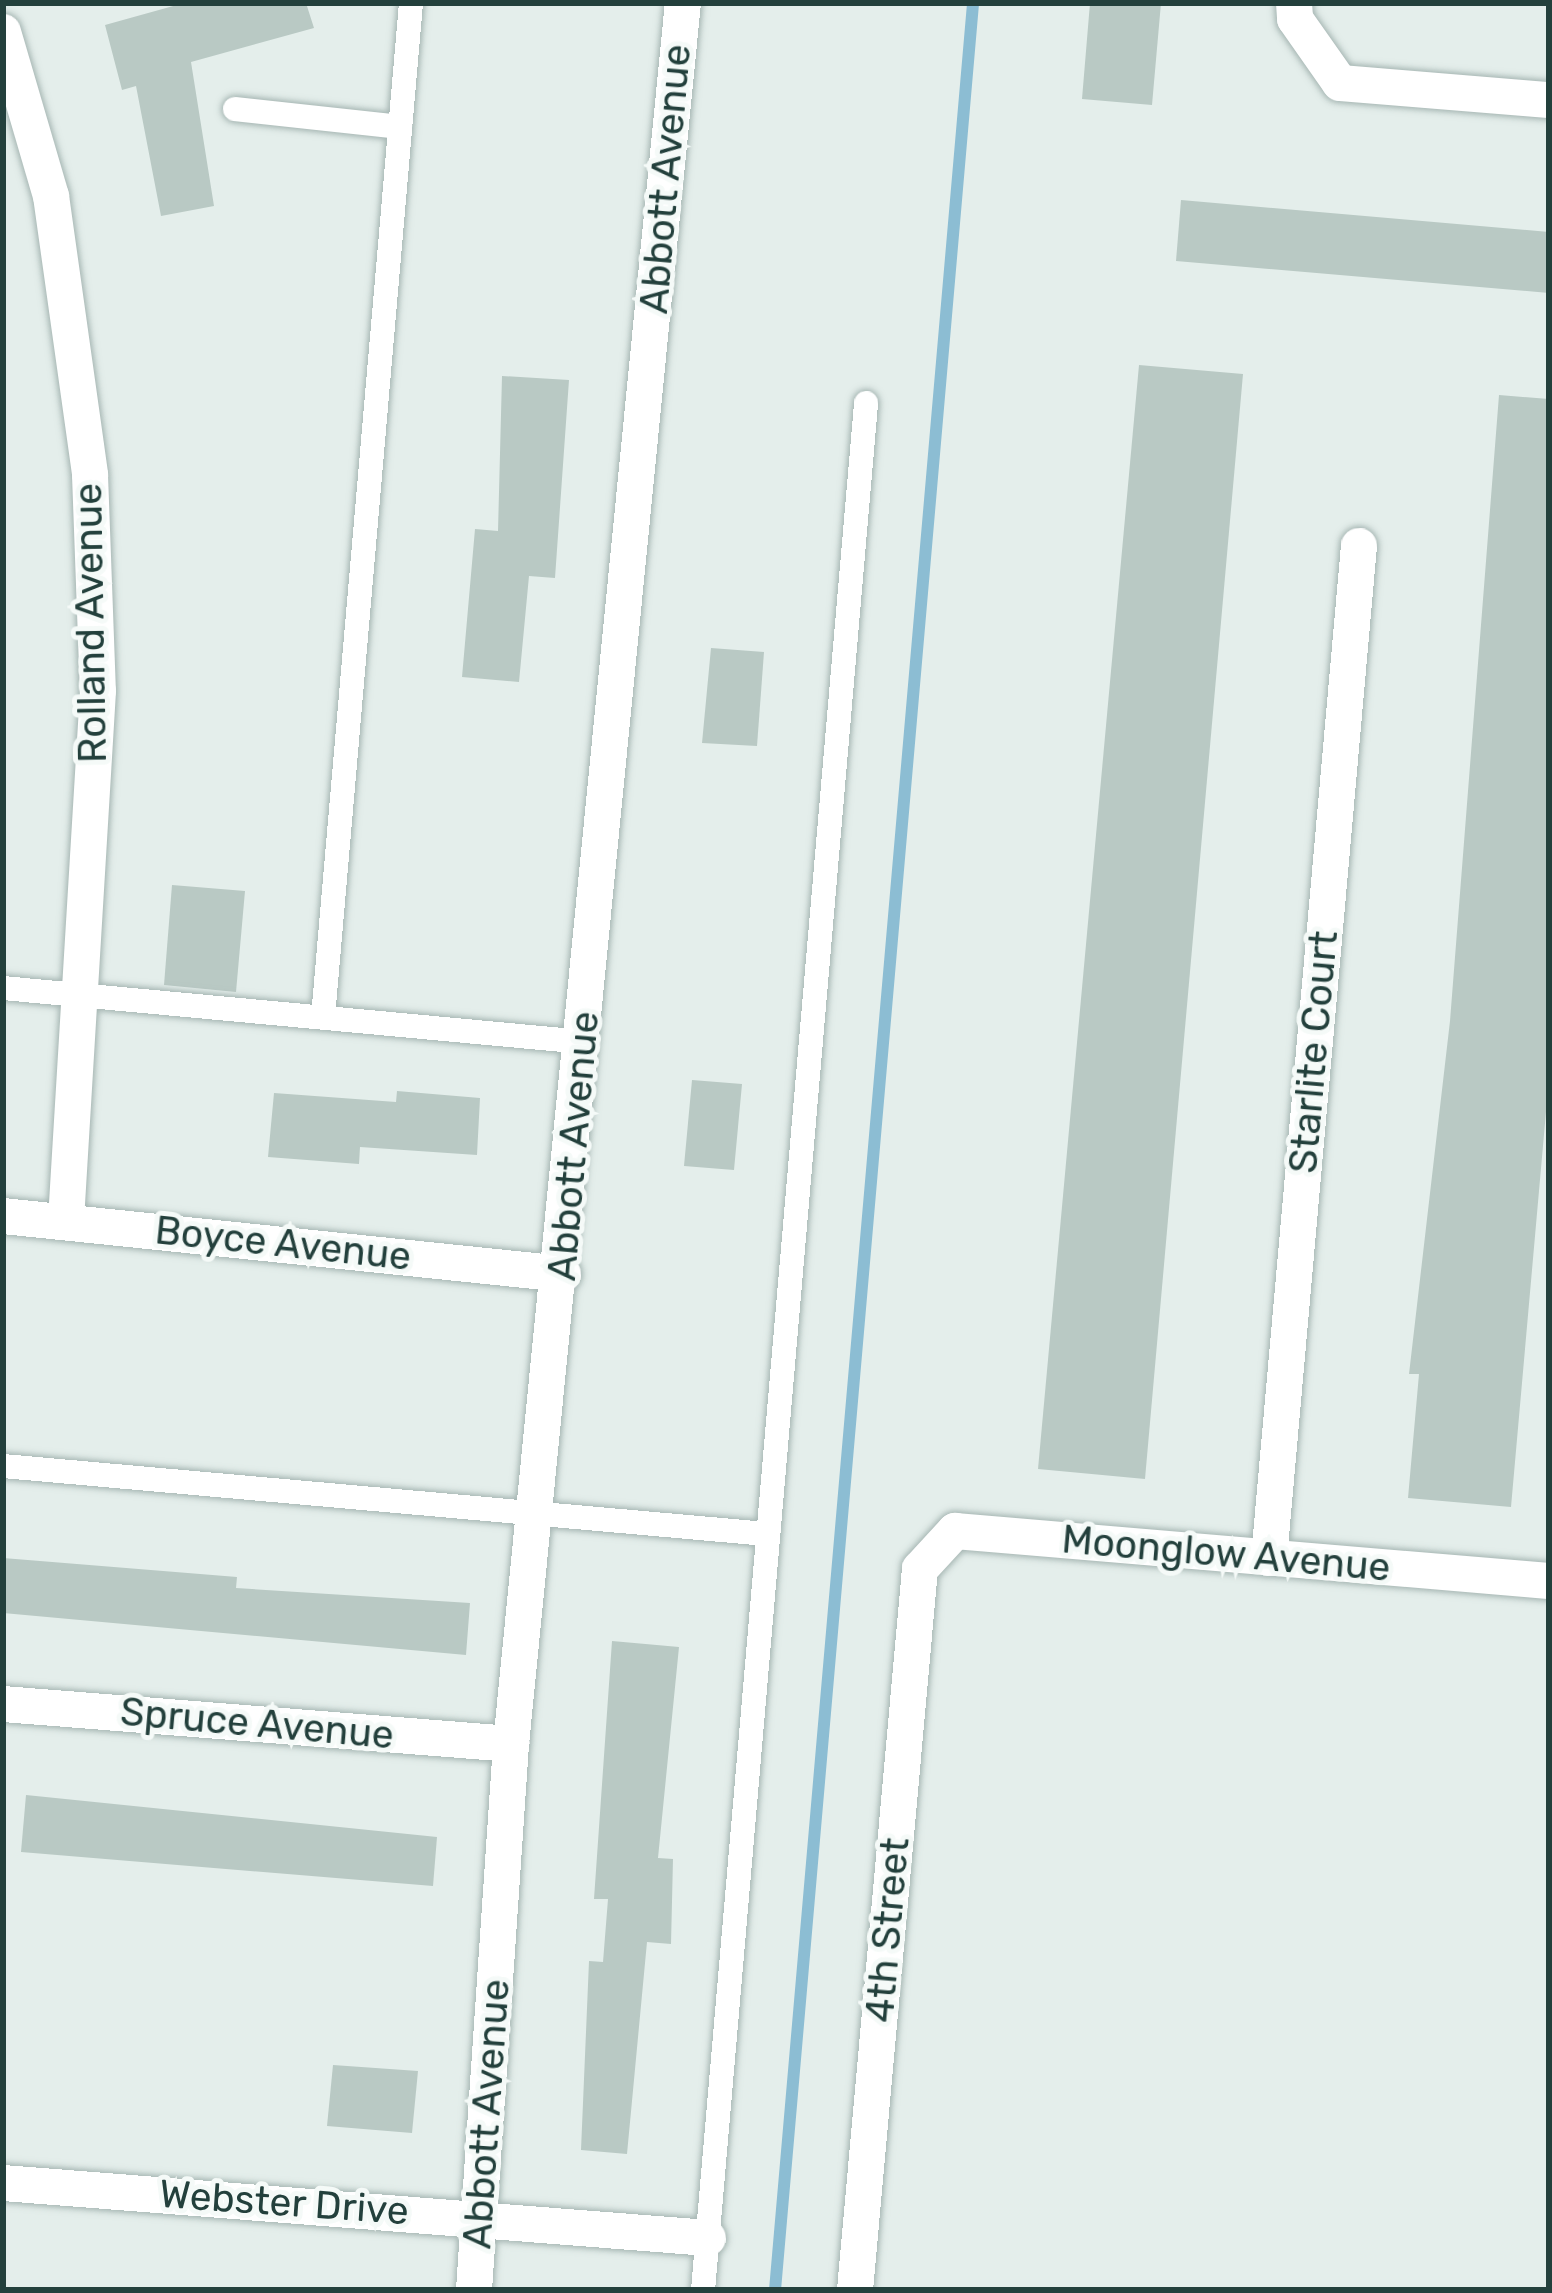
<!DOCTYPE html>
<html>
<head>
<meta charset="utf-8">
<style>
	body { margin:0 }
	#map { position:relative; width:1552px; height:2293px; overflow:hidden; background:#e4eeeb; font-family:Rubik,sans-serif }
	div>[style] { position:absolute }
	.stream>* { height:12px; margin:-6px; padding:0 6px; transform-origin:6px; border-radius:6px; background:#8cbdd3 }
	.building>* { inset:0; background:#b9c9c4 }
	.roads { filter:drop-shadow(0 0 3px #a6b6b3) drop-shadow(0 0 3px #a6b6b3) }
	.service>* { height:24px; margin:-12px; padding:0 12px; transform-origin:12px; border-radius:12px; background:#fff }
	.minor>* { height:36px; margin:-18px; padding:0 18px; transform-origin:18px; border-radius:18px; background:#fff }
	.tertiary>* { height:36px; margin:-18px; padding:0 18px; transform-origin:18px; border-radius:18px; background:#fff }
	span { translate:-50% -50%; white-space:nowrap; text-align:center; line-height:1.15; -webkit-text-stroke:10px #f5faf8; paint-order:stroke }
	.street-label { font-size:39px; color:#23403c }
	.frame { position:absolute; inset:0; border:6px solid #23403c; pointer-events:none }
</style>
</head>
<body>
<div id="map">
	<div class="stream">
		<div style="left:775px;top:2290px;width:2296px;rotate:-85.05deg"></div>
	</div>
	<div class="building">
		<div style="clip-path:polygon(184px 3px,306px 3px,314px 28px,191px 62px,214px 206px,161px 216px,136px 86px,122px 90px,105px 25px)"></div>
		<div style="clip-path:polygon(1090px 3px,1161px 3px,1152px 105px,1082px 99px)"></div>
		<div style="clip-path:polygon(1181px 200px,1549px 232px,1549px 293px,1176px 261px)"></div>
		<div style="clip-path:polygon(1139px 365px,1243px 374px,1145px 1479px,1038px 1469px)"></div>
		<div style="clip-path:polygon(502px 376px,569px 380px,555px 578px,529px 576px,519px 682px,462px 677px,475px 529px,498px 531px)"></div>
		<div style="clip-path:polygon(1499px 395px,1549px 399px,1549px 1078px,1511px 1507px,1408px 1498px,1419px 1374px,1409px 1374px,1450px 1021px)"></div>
		<div style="clip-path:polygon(711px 648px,764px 652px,757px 746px,702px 743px)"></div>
		<div style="clip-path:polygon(172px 885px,245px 891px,236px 992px,164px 985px)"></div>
		<div style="clip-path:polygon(692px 1080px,742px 1084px,734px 1170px,684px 1166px)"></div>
		<div style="clip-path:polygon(397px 1091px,480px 1098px,477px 1155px,360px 1147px,359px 1164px,268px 1157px,274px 1093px,396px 1102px)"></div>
		<div style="clip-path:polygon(3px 1558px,237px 1577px,236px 1588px,470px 1603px,466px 1655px,3px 1613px)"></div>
		<div style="clip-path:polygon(612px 1641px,679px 1647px,658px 1858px,673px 1859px,671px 1944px,647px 1942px,627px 2154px,581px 2150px,589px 1961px,603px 1962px,608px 1899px,594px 1899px)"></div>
		<div style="clip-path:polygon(26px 1795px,437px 1837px,433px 1886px,21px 1852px)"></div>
		<div style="clip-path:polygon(333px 2065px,418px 2071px,412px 2133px,327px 2126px)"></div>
	</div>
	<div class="roads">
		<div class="service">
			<div style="left:235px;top:109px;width:166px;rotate:6.2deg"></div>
			<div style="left:3px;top:988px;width:584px;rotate:5.31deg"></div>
			<div style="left:323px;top:1017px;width:1018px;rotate:-85.04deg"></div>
			<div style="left:3px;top:1466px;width:766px;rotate:5.09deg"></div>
			<div style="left:703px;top:2290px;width:1894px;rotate:-85.06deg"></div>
		</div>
		<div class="minor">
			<div style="left:1294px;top:3px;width:16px;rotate:86deg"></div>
			<div style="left:1295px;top:19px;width:78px;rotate:54.9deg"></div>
			<div style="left:1340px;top:83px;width:210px;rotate:4.7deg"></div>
			<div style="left:3px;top:32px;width:171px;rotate:73.7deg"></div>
			<div style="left:51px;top:196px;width:282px;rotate:82deg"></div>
			<div style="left:90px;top:475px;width:216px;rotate:87.9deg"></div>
			<div style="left:98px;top:691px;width:531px;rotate:93.46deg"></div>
			<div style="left:3px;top:1216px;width:563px;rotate:5.91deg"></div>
			<div style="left:1269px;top:1558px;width:1016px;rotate:-84.92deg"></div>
			<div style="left:3px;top:1704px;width:510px;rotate:4.5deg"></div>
			<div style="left:3px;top:2183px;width:707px;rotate:4.46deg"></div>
			<div style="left:855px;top:2290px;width:724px;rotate:-84.85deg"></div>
			<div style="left:920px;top:1569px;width:52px;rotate:-47.4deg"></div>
			<div style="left:955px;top:1531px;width:596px;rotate:4.81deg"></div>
		</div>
		<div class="tertiary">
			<div style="left:474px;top:2290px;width:547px;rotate:-86.12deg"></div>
			<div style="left:511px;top:1744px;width:1749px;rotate:-84.36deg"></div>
		</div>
	</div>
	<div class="street-label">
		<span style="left:666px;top:179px;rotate:-85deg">Abbott Avenue</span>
		<span style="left:91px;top:623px;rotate:-91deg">Rolland Avenue</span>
		<span style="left:1314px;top:1052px;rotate:-85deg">Starlite Court</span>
		<span style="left:574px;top:1146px;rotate:-85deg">Abbott Avenue</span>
		<span style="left:283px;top:1244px;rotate:6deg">Boyce Avenue</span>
		<span style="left:1226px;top:1554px;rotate:5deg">Moonglow Avenue</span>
		<span style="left:257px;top:1724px;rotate:5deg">Spruce Avenue</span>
		<span style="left:888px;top:1930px;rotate:-85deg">4th Street</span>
		<span style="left:487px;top:2114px;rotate:-86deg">Abbott Avenue</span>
		<span style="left:284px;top:2203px;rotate:4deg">Webster Drive</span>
	</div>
	<div class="frame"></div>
</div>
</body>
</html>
